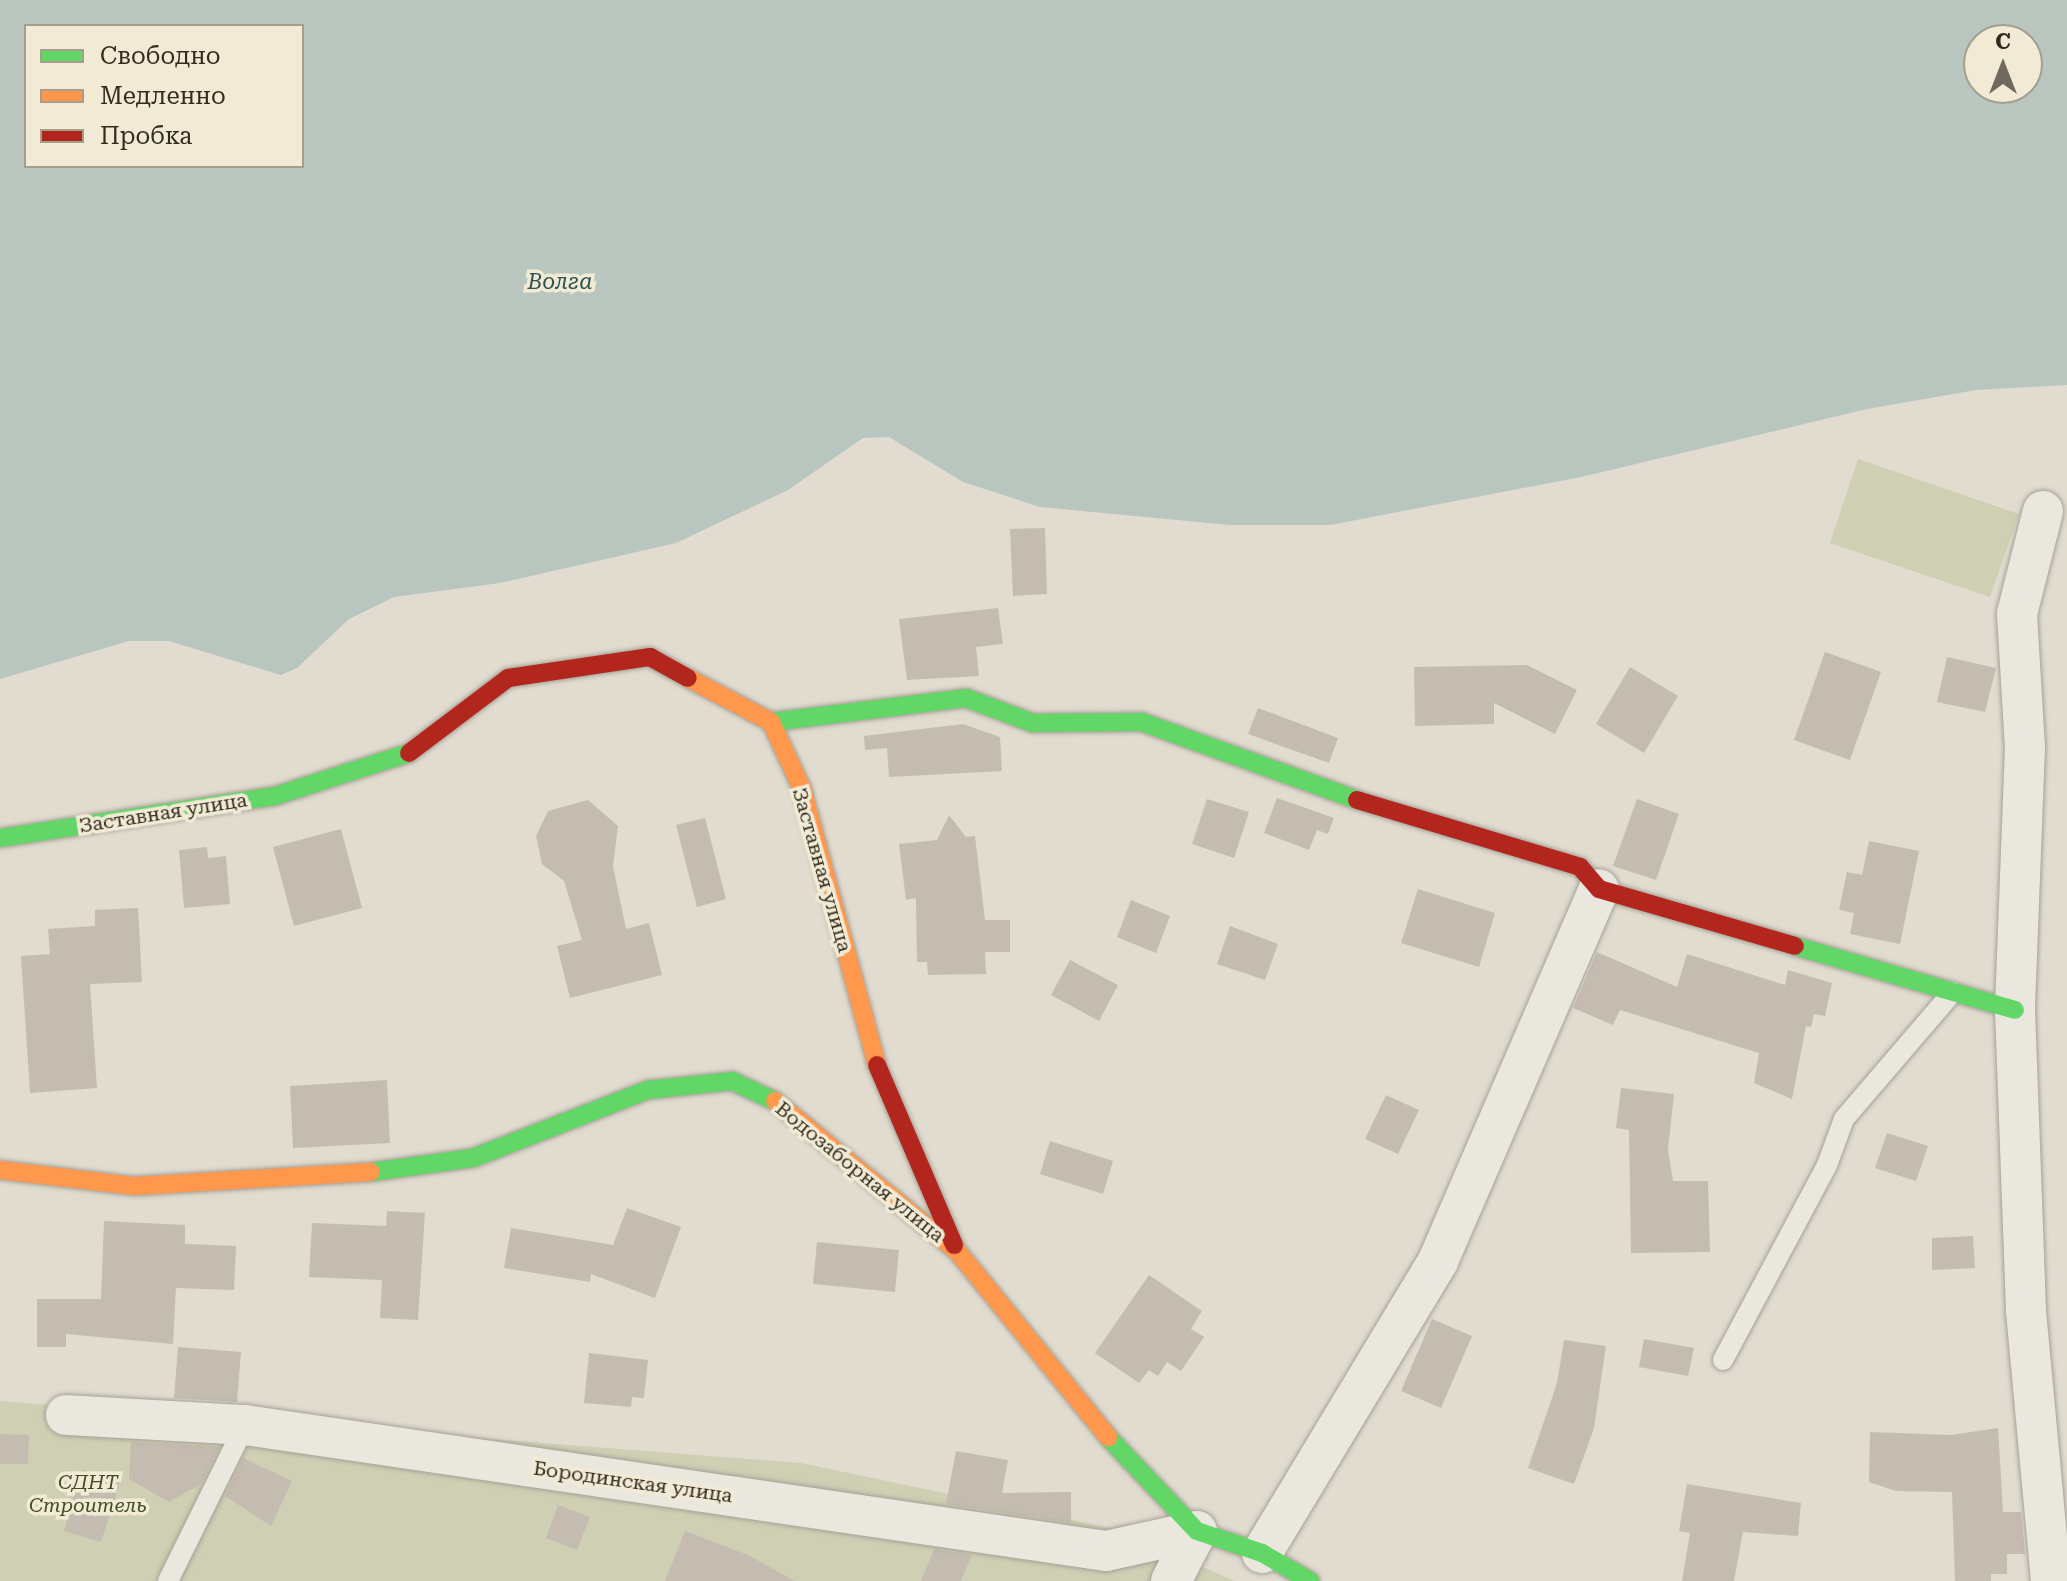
<!DOCTYPE html>
<html>
<head>
<meta charset="utf-8">
<style>
	body { margin:0 }
	#map { position:relative; width:2067px; height:1581px; overflow:hidden; background:#e1dccf; font-family:"Roboto Serif",serif }
	div>[style] { position:absolute }
	.green>* { inset:0; background:#cecfb3 }
	.water>* { inset:0; background:#b8c6bf }
	.building>* { inset:0; background:#c4bcb0 }
	.roads { filter:drop-shadow(0 0 2px #a6a197) drop-shadow(0 0 2px #a6a197) }
	.lane>* { height:20px; margin:-10px; padding:0 10px; transform-origin:10px; border-radius:10px; background:#eae7df }
	.street>* { height:40px; margin:-20px; padding:0 20px; transform-origin:20px; border-radius:20px; background:#eae7df }
	.fast>* { height:18px; margin:-9px; padding:0 9px; transform-origin:9px; border-radius:9px; background:#63d668 }
	.slow>* { height:18px; margin:-9px; padding:0 9px; transform-origin:9px; border-radius:9px; background:#ff974d }
	.jam>* { height:18px; margin:-9px; padding:0 9px; transform-origin:9px; border-radius:9px; background:#b3261e }
	span { translate:-50% -50%; white-space:nowrap; text-align:center; line-height:1.15; -webkit-text-stroke:7px #f1ebd5; paint-order:stroke }
	.street-label { font-size:20px; color:#342b20 }
	.park-label { font-size:20px; color:#434e29; font-style:italic }
	.water-label { font-size:22px; color:#315252; font-style:italic }
	.legend { position:absolute; left:24px; top:24px; width:280px; height:144px; box-sizing:border-box; background:#f1ebd5; border:2px solid #a59e8d; margin:0; padding:10px 14px; list-style:none; font-size:24px; color:#342b20 }
	.legend li { display:flex; align-items:center; gap:16px; height:40px }
	.legend b { width:40px; border:2px solid #a59e8d }
	.north { position:absolute; left:1963px; top:24px; width:80px; height:80px; box-sizing:border-box; background:#f1ebd5; border:2px solid #a59e8d; border-radius:50%; rotate:0deg; font-size:22px; font-weight:700; line-height:32px; text-align:center; color:#342b20 }
	.north::after { content:''; display:block; margin:auto; width:28px; height:36px; background:#71695d; clip-path:polygon(50% 0,100% 100%,50% 72%,0 100%) }
</style>
</head>
<body>
<div id="map">
	<div class="green">
		<div style="clip-path:polygon(1858px 459px,2019px 514px,1990px 597px,1830px 543px)"></div>
		<div style="clip-path:polygon(0 1401px,801px 1463px,1115px 1529px,1235px 1581px,0 1581px)"></div>
	</div>
	<div class="water">
		<div style="clip-path:polygon(evenodd,0 0,2067px 0,2067px 385px,1976px 390px,1867px 409px,1581px 477px,1330px 525px,1230px 525px,1040px 507px,963px 482px,889px 437px,863px 438px,788px 490px,676px 543px,500px 583px,394px 597px,349px 619px,297px 668px,281px 675px,169px 641px,129px 641px,0 679px,0 0,26px 26px,302px 26px,302px 166px,26px 166px,26px 26px,0 0,1979px 40px,2027px 40px,2027px 88px,1979px 88px,1979px 40px)"></div>
	</div>
	<div class="building">
		<div style="clip-path:polygon(1045px 528px,1047px 594px,1013px 596px,1010px 529px)"></div>
		<div style="clip-path:polygon(998px 608px,1003px 644px,976px 647px,979px 676px,907px 680px,899px 619px)"></div>
		<div style="clip-path:polygon(1825px 652px,1881px 672px,1850px 760px,1794px 740px)"></div>
		<div style="clip-path:polygon(1947px 657px,1996px 668px,1985px 712px,1937px 702px)"></div>
		<div style="clip-path:polygon(1527px 665px,1577px 690px,1555px 734px,1494px 703px,1494px 724px,1415px 726px,1414px 667px)"></div>
		<div style="clip-path:polygon(1630px 667px,1678px 696px,1644px 753px,1596px 724px)"></div>
		<div style="clip-path:polygon(1258px 708px,1338px 738px,1329px 763px,1248px 734px)"></div>
		<div style="clip-path:polygon(963px 724px,1000px 737px,1002px 771px,889px 777px,887px 748px,865px 750px,864px 736px)"></div>
		<div style="clip-path:polygon(1277px 798px,1334px 818px,1328px 834px,1317px 830px,1309px 850px,1264px 833px)"></div>
		<div style="clip-path:polygon(1207px 799px,1249px 812px,1234px 858px,1192px 844px)"></div>
		<div style="clip-path:polygon(1637px 799px,1679px 814px,1656px 880px,1613px 866px)"></div>
		<div style="clip-path:polygon(588px 800px,618px 826px,613px 866px,626px 929px,649px 923px,662px 975px,570px 998px,557px 946px,582px 940px,564px 881px,542px 864px,536px 836px,548px 811px)"></div>
		<div style="clip-path:polygon(949px 815px,966px 837px,975px 836px,985px 920px,1010px 920px,1010px 952px,985px 952px,986px 974px,928px 975px,927px 962px,917px 962px,916px 898px,906px 900px,899px 844px,937px 840px)"></div>
		<div style="clip-path:polygon(705px 818px,726px 899px,697px 907px,676px 825px)"></div>
		<div style="clip-path:polygon(341px 829px,362px 908px,294px 926px,273px 847px)"></div>
		<div style="clip-path:polygon(1869px 841px,1919px 851px,1900px 944px,1850px 934px,1854px 913px,1839px 910px,1847px 872px,1862px 875px)"></div>
		<div style="clip-path:polygon(207px 847px,208px 858px,226px 856px,230px 904px,184px 908px,179px 850px)"></div>
		<div style="clip-path:polygon(1418px 889px,1495px 913px,1479px 967px,1401px 943px)"></div>
		<div style="clip-path:polygon(1131px 900px,1170px 916px,1156px 953px,1117px 937px)"></div>
		<div style="clip-path:polygon(138px 908px,142px 982px,90px 984px,97px 1088px,30px 1093px,21px 956px,50px 954px,48px 929px,95px 926px,95px 910px)"></div>
		<div style="clip-path:polygon(1230px 926px,1278px 944px,1265px 980px,1217px 964px)"></div>
		<div style="clip-path:polygon(1597px 952px,1677px 987px,1687px 954px,1785px 985px,1788px 970px,1832px 983px,1825px 1016px,1814px 1014px,1811px 1027px,1806px 1026px,1792px 1099px,1754px 1083px,1759px 1053px,1620px 1010px,1613px 1025px,1573px 1008px)"></div>
		<div style="clip-path:polygon(1070px 960px,1118px 985px,1099px 1021px,1051px 995px)"></div>
		<div style="clip-path:polygon(387px 1080px,390px 1143px,293px 1148px,290px 1086px)"></div>
		<div style="clip-path:polygon(1621px 1088px,1674px 1094px,1668px 1150px,1673px 1181px,1708px 1181px,1710px 1252px,1631px 1253px,1629px 1130px,1616px 1128px)"></div>
		<div style="clip-path:polygon(1386px 1095px,1419px 1110px,1398px 1154px,1365px 1139px)"></div>
		<div style="clip-path:polygon(1887px 1133px,1928px 1146px,1916px 1181px,1875px 1168px)"></div>
		<div style="clip-path:polygon(1050px 1141px,1113px 1161px,1103px 1194px,1040px 1174px)"></div>
		<div style="clip-path:polygon(627px 1208px,681px 1227px,655px 1298px,591px 1274px,590px 1282px,504px 1268px,511px 1228px,613px 1245px)"></div>
		<div style="clip-path:polygon(387px 1211px,425px 1213px,418px 1320px,380px 1318px,382px 1280px,309px 1277px,312px 1223px,386px 1226px)"></div>
		<div style="clip-path:polygon(104px 1221px,185px 1225px,185px 1244px,236px 1246px,234px 1290px,176px 1288px,173px 1344px,66px 1334px,66px 1347px,37px 1347px,37px 1299px,101px 1299px)"></div>
		<div style="clip-path:polygon(1973px 1236px,1975px 1268px,1932px 1270px,1932px 1238px)"></div>
		<div style="clip-path:polygon(817px 1242px,899px 1250px,895px 1292px,813px 1284px)"></div>
		<div style="clip-path:polygon(1149px 1275px,1202px 1311px,1191px 1329px,1204px 1337px,1181px 1371px,1167px 1362px,1158px 1376px,1149px 1370px,1139px 1383px,1095px 1353px)"></div>
		<div style="clip-path:polygon(1432px 1319px,1472px 1336px,1441px 1408px,1401px 1391px)"></div>
		<div style="clip-path:polygon(1644px 1339px,1694px 1348px,1688px 1376px,1639px 1367px)"></div>
		<div style="clip-path:polygon(1564px 1340px,1606px 1346px,1594px 1428px,1574px 1484px,1528px 1468px,1557px 1383px)"></div>
		<div style="clip-path:polygon(178px 1347px,241px 1352px,237px 1402px,174px 1398px)"></div>
		<div style="clip-path:polygon(589px 1353px,648px 1360px,644px 1398px,632px 1397px,631px 1407px,584px 1403px)"></div>
		<div style="clip-path:polygon(1998px 1428px,2003px 1512px,2021px 1512px,2025px 1554px,2007px 1554px,2007px 1574px,1991px 1574px,1991px 1581px,1955px 1581px,1952px 1492px,1896px 1491px,1869px 1482px,1870px 1432px,1951px 1435px)"></div>
		<div style="clip-path:polygon(0 1434px,29px 1435px,28px 1464px,0 1464px)"></div>
		<div style="clip-path:polygon(131px 1442px,220px 1447px,201px 1484px,169px 1502px,129px 1479px)"></div>
		<div style="clip-path:polygon(956px 1451px,1008px 1460px,1002px 1493px,1071px 1492px,1071px 1523px,946px 1504px)"></div>
		<div style="clip-path:polygon(243px 1458px,292px 1481px,271px 1526px,225px 1496px)"></div>
		<div style="clip-path:polygon(82px 1470px,120px 1482px,101px 1542px,64px 1531px)"></div>
		<div style="clip-path:polygon(1687px 1484px,1801px 1503px,1798px 1536px,1743px 1532px,1734px 1581px,1682px 1581px,1690px 1533px,1679px 1531px)"></div>
		<div style="clip-path:polygon(558px 1505px,590px 1517px,577px 1550px,546px 1538px)"></div>
		<div style="clip-path:polygon(685px 1531px,748px 1555px,795px 1581px,665px 1581px)"></div>
		<div style="clip-path:polygon(934px 1549px,972px 1555px,961px 1581px,921px 1581px)"></div>
	</div>
	<div class="roads">
		<div class="lane">
			<div style="left:1723px;top:1360px;width:221px;rotate:-61.9deg"></div>
			<div style="left:1827px;top:1165px;width:49px;rotate:-69.7deg"></div>
			<div style="left:1844px;top:1119px;width:167px;rotate:-49.4deg"></div>
			<div style="left:168px;top:1581px;width:174px;rotate:-63.7deg"></div>
		</div>
		<div class="street">
			<div style="left:2043px;top:511px;width:106px;rotate:104.2deg"></div>
			<div style="left:2017px;top:614px;width:133px;rotate:86.6deg"></div>
			<div style="left:2025px;top:747px;width:263px;rotate:92.2deg"></div>
			<div style="left:2015px;top:1010px;width:301px;rotate:87.9deg"></div>
			<div style="left:2026px;top:1311px;width:271px;rotate:84.7deg"></div>
			<div style="left:66px;top:1415px;width:179px;rotate:3.2deg"></div>
			<div style="left:245px;top:1425px;width:870px;rotate:8.33deg"></div>
			<div style="left:1106px;top:1551px;width:93px;rotate:-12.4deg"></div>
			<div style="left:1262px;top:1553px;width:341px;rotate:-58.9deg"></div>
			<div style="left:1438px;top:1261px;width:405px;rotate:-66.6deg"></div>
			<div style="left:1171px;top:1581px;width:56px;rotate:-62.5deg"></div>
		</div>
		<div class="fast">
			<div style="left:771px;top:722px;width:196px;rotate:-7deg"></div>
			<div style="left:966px;top:698px;width:72px;rotate:20.5deg"></div>
			<div style="left:1033px;top:723px;width:109px;rotate:-0.5deg"></div>
			<div style="left:1142px;top:722px;width:229px;rotate:19.9deg"></div>
			<div style="left:0;top:838px;width:278px;rotate:-8.7deg"></div>
			<div style="left:275px;top:796px;width:141px;rotate:-17.8deg"></div>
			<div style="left:1795px;top:946px;width:229px;rotate:16.2deg"></div>
			<div style="left:371px;top:1172px;width:103px;rotate:-7.8deg"></div>
			<div style="left:473px;top:1158px;width:187px;rotate:-21.3deg"></div>
			<div style="left:647px;top:1090px;width:85px;rotate:-6deg"></div>
			<div style="left:732px;top:1081px;width:47px;rotate:24.9deg"></div>
			<div style="left:1108px;top:1437px;width:129px;rotate:46.6deg"></div>
			<div style="left:1197px;top:1531px;width:69px;rotate:18.7deg"></div>
			<div style="left:1262px;top:1553px;width:56px;rotate:30.3deg"></div>
		</div>
		<div class="slow">
			<div style="left:688px;top:678px;width:94px;rotate:27.9deg"></div>
			<div style="left:771px;top:722px;width:74px;rotate:65.2deg"></div>
			<div style="left:802px;top:789px;width:286px;rotate:74.8deg"></div>
			<div style="left:775px;top:1101px;width:236px;rotate:39.5deg"></div>
			<div style="left:957px;top:1251px;width:240px;rotate:50.9deg"></div>
			<div style="left:0;top:1170px;width:136px;rotate:6.8deg"></div>
			<div style="left:135px;top:1186px;width:236px;rotate:-3.4deg"></div>
		</div>
		<div class="jam">
			<div style="left:409px;top:753px;width:124px;rotate:-37.1deg"></div>
			<div style="left:508px;top:678px;width:144px;rotate:-8.4deg"></div>
			<div style="left:650px;top:657px;width:43px;rotate:28.9deg"></div>
			<div style="left:1357px;top:800px;width:233px;rotate:16.7deg"></div>
			<div style="left:1580px;top:867px;width:29px;rotate:49deg"></div>
			<div style="left:1599px;top:889px;width:204px;rotate:16.2deg"></div>
			<div style="left:877px;top:1065px;width:196px;rotate:66.8deg"></div>
		</div>
	</div>
	<div class="street-label">
		<span style="left:163px;top:813px;rotate:-9deg">Заставная улица</span>
		<span style="left:822px;top:870px;rotate:74deg">Заставная улица</span>
		<span style="left:860px;top:1172px;rotate:39deg">Водозаборная улица</span>
		<span style="left:633px;top:1482px;rotate:8deg">Бородинская улица</span>
	</div>
	<div class="park-label">
		<span style="left:88px;top:1494px">СДНТ<br>Строитель</span>
	</div>
	<div class="water-label">
		<span style="left:560px;top:282px">Волга</span>
	</div>
	<ul class="legend">
	<li><b style="height:10px;background:#63d668"></b>Свободно</li>
	<li><b style="height:10px;background:#ff974d"></b>Медленно</li>
	<li><b style="height:10px;background:#b3261e"></b>Пробка</li>
	</ul>
	<div class="north">С</div>
</div>
</body>
</html>
